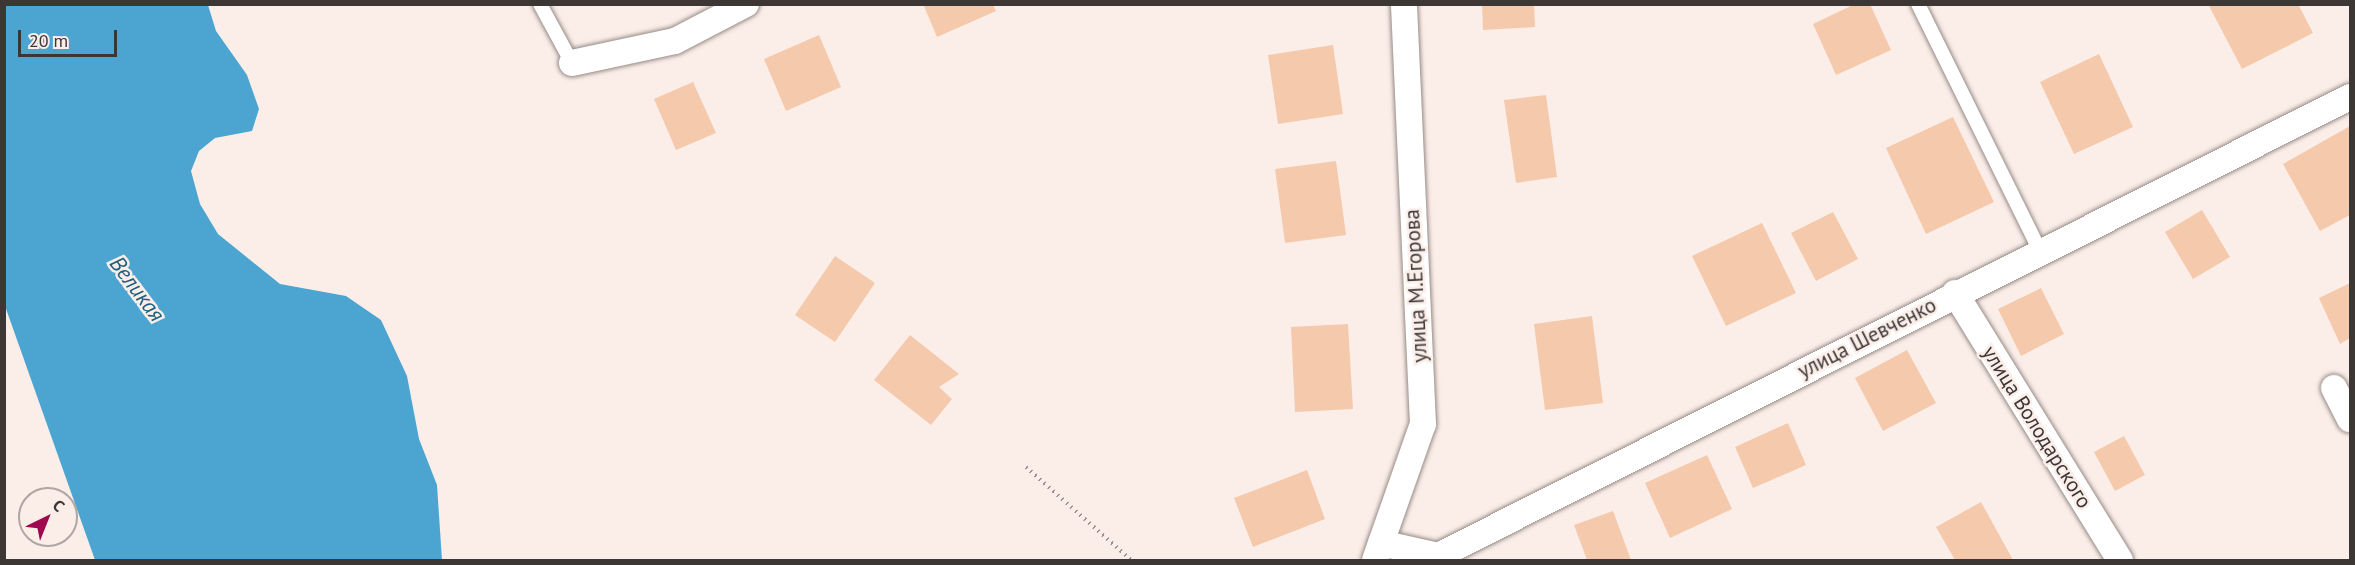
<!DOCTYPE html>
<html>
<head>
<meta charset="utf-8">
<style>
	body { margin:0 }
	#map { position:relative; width:2355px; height:565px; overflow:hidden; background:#fbeee9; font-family:"PT Sans",sans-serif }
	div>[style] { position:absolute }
	.water>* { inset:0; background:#4ca5d1 }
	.building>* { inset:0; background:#f5c9ab }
	.path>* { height:4px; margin-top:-2px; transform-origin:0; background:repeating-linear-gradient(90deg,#9b928f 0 1.5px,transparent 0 6px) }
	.roads { filter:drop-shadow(0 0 2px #978b87) drop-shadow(0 0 2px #978b87) }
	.lane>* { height:14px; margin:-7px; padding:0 7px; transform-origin:7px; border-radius:7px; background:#fff }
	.street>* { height:26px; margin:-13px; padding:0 13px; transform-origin:13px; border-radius:13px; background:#fff }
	span { translate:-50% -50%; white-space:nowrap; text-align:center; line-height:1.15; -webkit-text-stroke:5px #fbeee9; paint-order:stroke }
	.street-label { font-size:21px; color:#3c3735 }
	.water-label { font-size:22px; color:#1b5e7d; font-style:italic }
	.frame { position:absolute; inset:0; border:6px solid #3c3735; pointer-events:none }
	.north { position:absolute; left:18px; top:487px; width:60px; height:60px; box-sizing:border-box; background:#fbeee9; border:2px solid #afa5a1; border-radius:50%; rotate:43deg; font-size:16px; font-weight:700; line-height:24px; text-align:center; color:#3c3735 }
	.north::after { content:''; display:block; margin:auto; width:21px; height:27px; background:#a0084d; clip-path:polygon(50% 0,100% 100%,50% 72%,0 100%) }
	.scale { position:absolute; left:18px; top:30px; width:99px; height:27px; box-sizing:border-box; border:3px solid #3c3735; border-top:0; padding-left:8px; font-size:18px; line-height:21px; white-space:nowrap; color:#3c3735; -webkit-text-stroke:4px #fbeee9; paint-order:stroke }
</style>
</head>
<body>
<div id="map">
	<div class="water">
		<div style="clip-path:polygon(5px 4px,208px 5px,216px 31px,247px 75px,259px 109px,252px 131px,215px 138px,199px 151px,191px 171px,200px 204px,218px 234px,280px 284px,346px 296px,381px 320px,407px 376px,419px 439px,437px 485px,442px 560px,95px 560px,5px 306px)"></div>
	</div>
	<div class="building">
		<div style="clip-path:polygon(923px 4px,993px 4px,996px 11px,937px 37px)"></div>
		<div style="clip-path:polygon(1482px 4px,1534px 4px,1535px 27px,1483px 30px)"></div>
		<div style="clip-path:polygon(1855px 4px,1870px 4px,1891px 50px,1836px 75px,1813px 24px)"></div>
		<div style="clip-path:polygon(2208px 4px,2298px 4px,2313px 33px,2242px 69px)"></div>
		<div style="clip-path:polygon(819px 35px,841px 87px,786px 111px,764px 59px)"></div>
		<div style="clip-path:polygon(1333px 45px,1343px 114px,1278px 124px,1268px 55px)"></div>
		<div style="clip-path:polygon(2099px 54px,2133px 127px,2074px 154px,2040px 82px)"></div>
		<div style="clip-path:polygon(693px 82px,716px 133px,676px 150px,654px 99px)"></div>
		<div style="clip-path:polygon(1546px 95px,1557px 177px,1516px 183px,1504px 100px)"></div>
		<div style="clip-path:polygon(1953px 117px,1994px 202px,1926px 234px,1886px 148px)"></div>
		<div style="clip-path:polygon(2350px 126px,2350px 215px,2320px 231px,2283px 164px)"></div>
		<div style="clip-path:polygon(1336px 161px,1346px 235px,1285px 243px,1275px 169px)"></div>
		<div style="clip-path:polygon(2202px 210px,2230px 257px,2193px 279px,2165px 232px)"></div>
		<div style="clip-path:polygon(1833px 212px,1858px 259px,1816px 281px,1791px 233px)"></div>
		<div style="clip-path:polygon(1762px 223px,1796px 293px,1726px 326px,1692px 256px)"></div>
		<div style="clip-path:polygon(835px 256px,875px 283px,835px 342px,795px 315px)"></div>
		<div style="clip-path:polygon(2350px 283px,2350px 338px,2340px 344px,2319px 298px)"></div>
		<div style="clip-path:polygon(2041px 288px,2064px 334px,2021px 356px,1998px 309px)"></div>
		<div style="clip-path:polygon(1592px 316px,1603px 403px,1545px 410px,1534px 324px)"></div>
		<div style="clip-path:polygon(1348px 324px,1353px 409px,1295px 412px,1291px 327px)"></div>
		<div style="clip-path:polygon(910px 335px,959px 374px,939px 387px,952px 399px,931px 425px,874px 380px)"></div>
		<div style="clip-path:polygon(1907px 350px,1936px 403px,1883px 431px,1855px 378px)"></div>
		<div style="clip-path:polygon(1788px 423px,1806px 465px,1753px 488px,1735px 447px)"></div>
		<div style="clip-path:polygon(2124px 436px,2145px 475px,2115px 491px,2094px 452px)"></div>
		<div style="clip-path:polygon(1707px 455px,1732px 509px,1670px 538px,1645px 483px)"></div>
		<div style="clip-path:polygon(1307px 470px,1325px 519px,1253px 547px,1234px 498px)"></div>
		<div style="clip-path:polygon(1981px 502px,2013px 560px,1955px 560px,1936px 527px)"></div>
		<div style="clip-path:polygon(1613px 511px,1631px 560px,1587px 560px,1574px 525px)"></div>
	</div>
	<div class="path">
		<div style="left:1026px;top:467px;width:140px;rotate:41.5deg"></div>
	</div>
	<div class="roads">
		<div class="lane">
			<div style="left:540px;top:4px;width:67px;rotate:61.5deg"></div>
			<div style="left:1918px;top:4px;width:275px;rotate:63.7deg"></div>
		</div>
		<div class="street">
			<div style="left:572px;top:63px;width:105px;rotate:-12.1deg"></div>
			<div style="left:675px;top:41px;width:80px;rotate:-27.5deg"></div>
			<div style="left:1955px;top:293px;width:314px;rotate:58.3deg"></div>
			<div style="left:2334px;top:388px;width:35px;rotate:63deg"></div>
			<div style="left:1381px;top:543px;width:58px;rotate:12.8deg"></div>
			<div style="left:1438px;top:556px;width:1021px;rotate:-26.72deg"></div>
			<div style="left:1375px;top:560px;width:144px;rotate:-70.6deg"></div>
			<div style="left:1423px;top:424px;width:420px;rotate:-92.6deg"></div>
		</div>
	</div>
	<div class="street-label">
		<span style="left:1416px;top:286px;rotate:-93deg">улица М.Егорова</span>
		<span style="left:1867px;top:338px;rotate:-27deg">улица Шевченко</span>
		<span style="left:2037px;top:427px;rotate:58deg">улица Володарского</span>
	</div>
	<div class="water-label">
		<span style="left:137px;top:289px;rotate:53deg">Великая</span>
	</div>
	<div class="frame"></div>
	<div class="north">С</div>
	<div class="scale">20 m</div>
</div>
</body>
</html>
